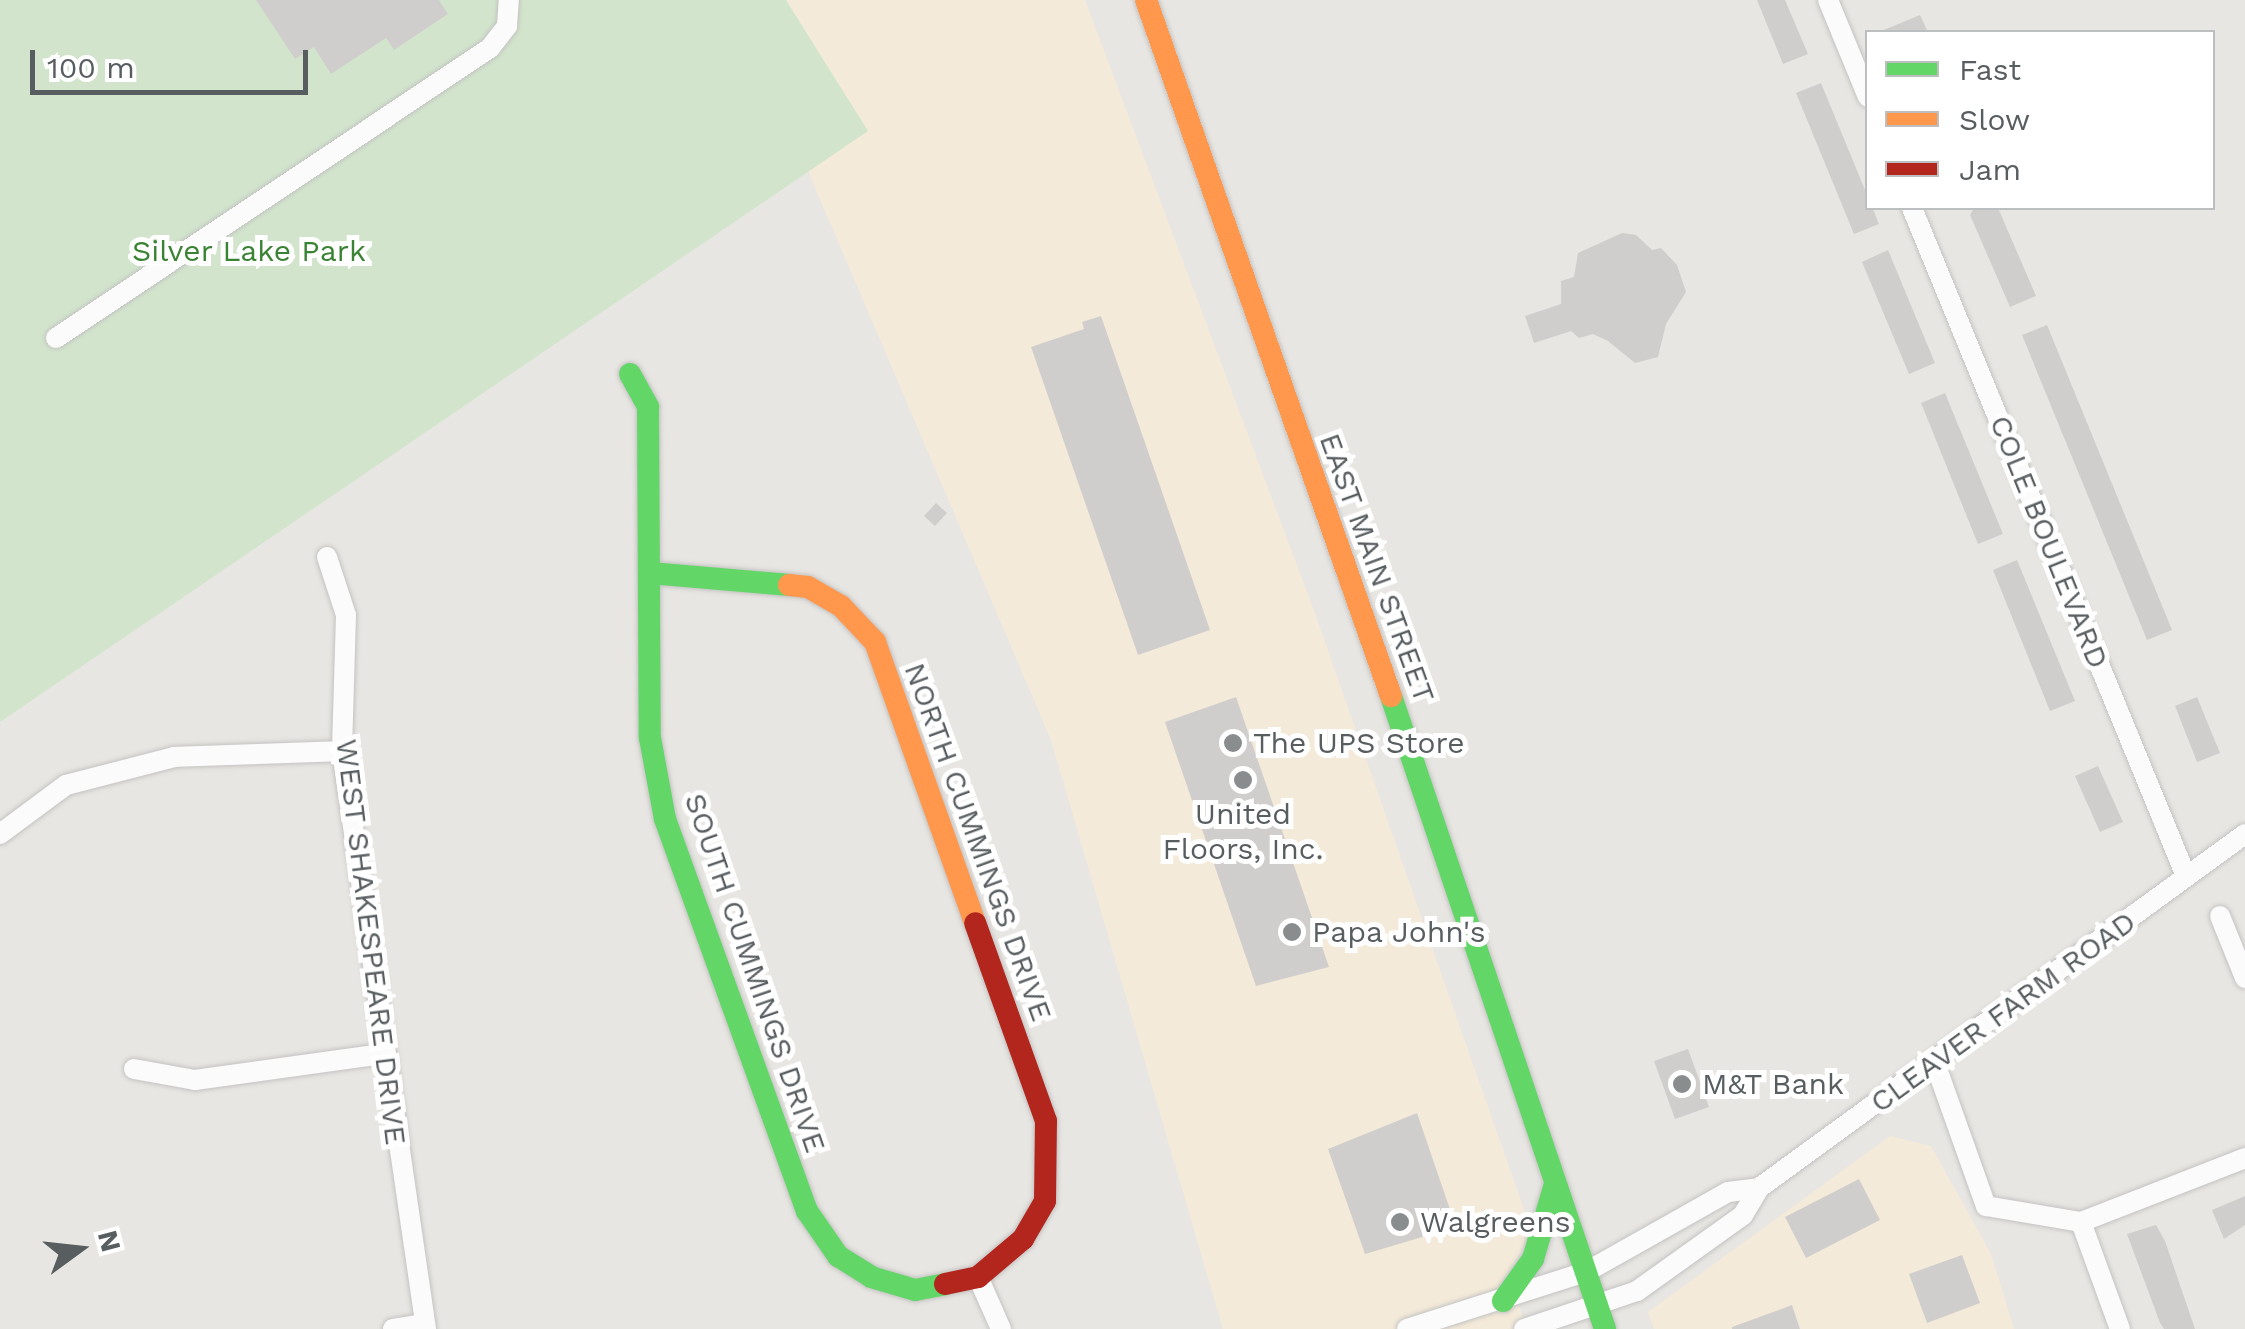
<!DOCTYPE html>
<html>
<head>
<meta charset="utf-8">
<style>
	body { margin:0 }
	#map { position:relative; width:2245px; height:1329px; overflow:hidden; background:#e8e6e2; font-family:"Work Sans",sans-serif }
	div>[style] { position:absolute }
	.commercial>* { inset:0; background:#f4ead9 }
	.green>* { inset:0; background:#d2e5cc }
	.building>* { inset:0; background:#d0cecc }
	.roads { filter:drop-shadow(0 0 2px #c3c3c2) drop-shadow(0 0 2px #c3c3c2) }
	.street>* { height:20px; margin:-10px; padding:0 10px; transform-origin:10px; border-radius:10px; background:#fcfbfb }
	.fast>* { height:22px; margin:-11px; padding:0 11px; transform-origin:11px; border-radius:11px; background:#63d668 }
	.slow>* { height:22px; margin:-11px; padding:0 11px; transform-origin:11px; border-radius:11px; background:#ff974d }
	.jam>* { height:22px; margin:-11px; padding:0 11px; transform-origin:11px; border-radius:11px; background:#b3261e }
	.dots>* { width:28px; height:28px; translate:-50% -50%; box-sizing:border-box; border:5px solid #fff; border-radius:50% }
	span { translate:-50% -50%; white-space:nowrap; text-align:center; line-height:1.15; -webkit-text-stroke:10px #fff; paint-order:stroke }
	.park-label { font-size:30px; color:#3b8334 }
	.street-label { font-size:30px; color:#585d60 }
	.poi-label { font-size:30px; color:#585d60 }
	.left { translate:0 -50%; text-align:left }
	.legend { position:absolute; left:1865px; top:30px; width:350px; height:180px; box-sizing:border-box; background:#fff; border:2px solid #bcbebf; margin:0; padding:12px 18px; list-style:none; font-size:30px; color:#585d60 }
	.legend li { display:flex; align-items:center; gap:20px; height:50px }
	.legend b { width:50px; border:2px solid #bcbebf }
	.north { position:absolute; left:30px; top:1199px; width:100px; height:100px; -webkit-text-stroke:8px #fff; paint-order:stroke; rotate:75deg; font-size:28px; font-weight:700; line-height:40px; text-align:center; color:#585d60 }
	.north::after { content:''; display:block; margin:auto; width:35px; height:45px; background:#585d60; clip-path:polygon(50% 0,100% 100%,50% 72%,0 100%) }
	.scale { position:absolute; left:30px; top:50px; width:278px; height:45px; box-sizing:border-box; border:5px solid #585d60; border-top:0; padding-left:12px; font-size:30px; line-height:35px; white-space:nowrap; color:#585d60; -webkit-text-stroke:8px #fff; paint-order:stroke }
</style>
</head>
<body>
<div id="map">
	<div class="commercial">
		<div style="clip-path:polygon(735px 0,1085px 0,1313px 608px,1528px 1221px,1523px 1248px,1509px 1273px,1526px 1329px,1223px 1329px,1051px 740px)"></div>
		<div style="clip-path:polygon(1890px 1136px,1931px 1146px,1991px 1254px,2014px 1329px,1654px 1329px,1648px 1312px)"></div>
	</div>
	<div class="green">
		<div style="clip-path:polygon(0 0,786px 0,868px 131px,0 722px)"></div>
	</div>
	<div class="building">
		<div style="clip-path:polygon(256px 0,439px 0,448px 14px,394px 50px,386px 38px,331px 74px,314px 47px,295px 59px)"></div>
		<div style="clip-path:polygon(1757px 0,1785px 0,1808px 54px,1783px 64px)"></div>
		<div style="clip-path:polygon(1920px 15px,1928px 32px,1879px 32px)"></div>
		<div style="clip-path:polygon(1821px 83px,1879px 224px,1854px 234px,1796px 93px)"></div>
		<div style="clip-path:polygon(1974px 208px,1998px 208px,2036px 296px,2010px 307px,1970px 215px)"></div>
		<div style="clip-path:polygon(1622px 233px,1636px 235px,1652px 250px,1661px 248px,1677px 265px,1686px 292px,1666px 324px,1658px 357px,1635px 363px,1608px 341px,1593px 334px,1579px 338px,1571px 331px,1534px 343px,1525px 316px,1561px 304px,1561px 281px,1574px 277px,1578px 253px)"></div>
		<div style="clip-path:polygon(1888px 250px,1935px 363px,1909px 374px,1862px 262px)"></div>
		<div style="clip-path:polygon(1101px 316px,1210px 630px,1138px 655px,1031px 347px,1084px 329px,1082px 322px)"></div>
		<div style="clip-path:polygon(2047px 325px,2172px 630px,2147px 640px,2022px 335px)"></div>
		<div style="clip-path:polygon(1945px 393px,2003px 534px,1978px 544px,1921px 403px)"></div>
		<div style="clip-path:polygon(936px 503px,947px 513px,935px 526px,924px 516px)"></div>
		<div style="clip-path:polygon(2017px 560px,2075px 701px,2050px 711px,1993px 570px)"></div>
		<div style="clip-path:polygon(1236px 697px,1329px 967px,1256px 986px,1165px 722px)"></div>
		<div style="clip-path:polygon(2197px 697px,2220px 753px,2197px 762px,2175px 706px)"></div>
		<div style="clip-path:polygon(2098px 766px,2123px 822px,2100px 832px,2075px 776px)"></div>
		<div style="clip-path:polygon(1688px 1049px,1709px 1107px,1675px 1119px,1654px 1061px)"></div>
		<div style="clip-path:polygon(1417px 1113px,1456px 1227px,1365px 1254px,1328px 1149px)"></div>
		<div style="clip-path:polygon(1859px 1179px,1880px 1220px,1806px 1258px,1785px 1217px)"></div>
		<div style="clip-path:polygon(2245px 1196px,2245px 1225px,2224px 1239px,2212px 1210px)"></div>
		<div style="clip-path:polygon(2156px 1225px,2165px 1241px,2195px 1329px,2164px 1329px,2160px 1323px,2127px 1234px)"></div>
		<div style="clip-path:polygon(1962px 1255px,1980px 1303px,1927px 1323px,1909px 1274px)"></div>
		<div style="clip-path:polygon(1792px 1305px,1800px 1329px,1732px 1329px,1732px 1327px)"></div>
	</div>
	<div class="roads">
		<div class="street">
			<div style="left:1828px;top:0;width:105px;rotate:67.6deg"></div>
			<div style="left:1912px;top:208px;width:722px;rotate:67.7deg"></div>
			<div style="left:56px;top:338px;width:522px;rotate:-33.75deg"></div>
			<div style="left:490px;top:48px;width:28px;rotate:-52deg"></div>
			<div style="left:507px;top:26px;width:26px;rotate:-86deg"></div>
			<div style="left:327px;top:557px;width:61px;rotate:71.9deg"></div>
			<div style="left:346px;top:615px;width:136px;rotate:91.7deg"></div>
			<div style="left:342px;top:751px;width:584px;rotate:81.73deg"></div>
			<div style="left:0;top:834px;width:82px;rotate:-36.6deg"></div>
			<div style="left:66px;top:785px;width:112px;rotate:-14.5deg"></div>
			<div style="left:174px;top:757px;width:168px;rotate:-2deg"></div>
			<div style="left:2220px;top:916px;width:67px;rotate:68deg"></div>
			<div style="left:1935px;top:1063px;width:152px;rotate:70.4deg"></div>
			<div style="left:1986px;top:1206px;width:96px;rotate:9.6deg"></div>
			<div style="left:2081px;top:1222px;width:176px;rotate:-21.3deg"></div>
			<div style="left:134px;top:1069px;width:62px;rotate:10.2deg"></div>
			<div style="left:195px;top:1080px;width:189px;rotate:-7.9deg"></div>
			<div style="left:2081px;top:1222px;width:114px;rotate:70deg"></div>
			<div style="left:978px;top:1277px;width:57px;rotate:66.1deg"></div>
			<div style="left:393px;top:1329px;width:32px;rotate:-9deg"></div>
			<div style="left:1407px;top:1329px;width:188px;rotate:-17.7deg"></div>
			<div style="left:1586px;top:1272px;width:163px;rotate:-29.4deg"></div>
			<div style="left:1728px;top:1192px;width:31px;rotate:-7deg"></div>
			<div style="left:1524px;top:1329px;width:119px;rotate:-18.6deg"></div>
			<div style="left:1637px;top:1291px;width:130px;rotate:-35.6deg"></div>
			<div style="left:1743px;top:1215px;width:31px;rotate:-59deg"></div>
			<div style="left:1759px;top:1188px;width:601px;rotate:-36.07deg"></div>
		</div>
		<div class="fast">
			<div style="left:630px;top:374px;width:38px;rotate:61deg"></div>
			<div style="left:648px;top:407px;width:331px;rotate:89.7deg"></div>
			<div style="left:650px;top:738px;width:82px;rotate:79.5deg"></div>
			<div style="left:665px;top:819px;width:417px;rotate:70.1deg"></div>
			<div style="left:807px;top:1211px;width:55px;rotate:55.4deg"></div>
			<div style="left:838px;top:1256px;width:39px;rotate:32deg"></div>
			<div style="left:871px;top:1277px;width:46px;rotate:16.5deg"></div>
			<div style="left:915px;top:1290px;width:31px;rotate:-11deg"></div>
			<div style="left:650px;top:573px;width:140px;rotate:4.9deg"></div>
			<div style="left:1391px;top:696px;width:668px;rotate:71.32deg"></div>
			<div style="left:1503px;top:1301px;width:52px;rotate:-54.5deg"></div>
			<div style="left:1533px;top:1259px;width:78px;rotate:-73.7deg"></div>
		</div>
		<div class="slow">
			<div style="left:1146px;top:0;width:738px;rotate:70.61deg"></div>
			<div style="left:789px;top:585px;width:19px;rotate:6deg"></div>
			<div style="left:808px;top:587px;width:38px;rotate:30deg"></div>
			<div style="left:841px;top:606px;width:50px;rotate:46.6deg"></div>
			<div style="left:875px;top:642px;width:298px;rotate:70.4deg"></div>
		</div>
		<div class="jam">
			<div style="left:945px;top:1284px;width:34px;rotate:-12deg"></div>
			<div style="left:978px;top:1277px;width:59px;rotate:-40.2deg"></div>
			<div style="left:1023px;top:1239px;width:44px;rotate:-59.9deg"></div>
			<div style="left:1045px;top:1201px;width:80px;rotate:-89.3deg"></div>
			<div style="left:1046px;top:1121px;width:210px;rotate:-109.7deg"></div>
		</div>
	</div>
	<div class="dots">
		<div style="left:1233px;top:743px;background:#8a8d8e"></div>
		<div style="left:1243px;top:780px;background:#8a8d8e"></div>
		<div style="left:1292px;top:932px;background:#8a8d8e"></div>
		<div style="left:1682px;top:1084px;background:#8a8d8e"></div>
		<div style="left:1400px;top:1222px;background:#8a8d8e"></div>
	</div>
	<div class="park-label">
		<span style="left:249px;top:251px">Silver Lake Park</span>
	</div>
	<div class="street-label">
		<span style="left:2049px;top:542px;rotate:68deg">COLE BOULEVARD</span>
		<span style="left:1377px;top:568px;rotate:70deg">EAST MAIN STREET</span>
		<span style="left:978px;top:842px;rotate:70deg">NORTH CUMMINGS DRIVE</span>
		<span style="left:371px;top:942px;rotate:83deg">WEST SHAKESPEARE DRIVE</span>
		<span style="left:755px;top:973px;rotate:71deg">SOUTH CUMMINGS DRIVE</span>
		<span style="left:2003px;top:1012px;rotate:-36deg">CLEAVER FARM ROAD</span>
	</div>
	<div class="poi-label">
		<span class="left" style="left:1253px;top:743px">The UPS Store</span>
		<span style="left:1243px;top:831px">United<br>Floors, Inc.</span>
		<span class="left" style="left:1312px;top:932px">Papa John's</span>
		<span class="left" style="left:1702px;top:1084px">M&amp;T Bank</span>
		<span class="left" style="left:1420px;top:1222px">Walgreens</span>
	</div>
	<ul class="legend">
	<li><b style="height:12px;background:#63d668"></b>Fast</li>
	<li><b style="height:12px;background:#ff974d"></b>Slow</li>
	<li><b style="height:12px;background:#b3261e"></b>Jam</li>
	</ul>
	<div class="north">N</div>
	<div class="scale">100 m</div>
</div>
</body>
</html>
